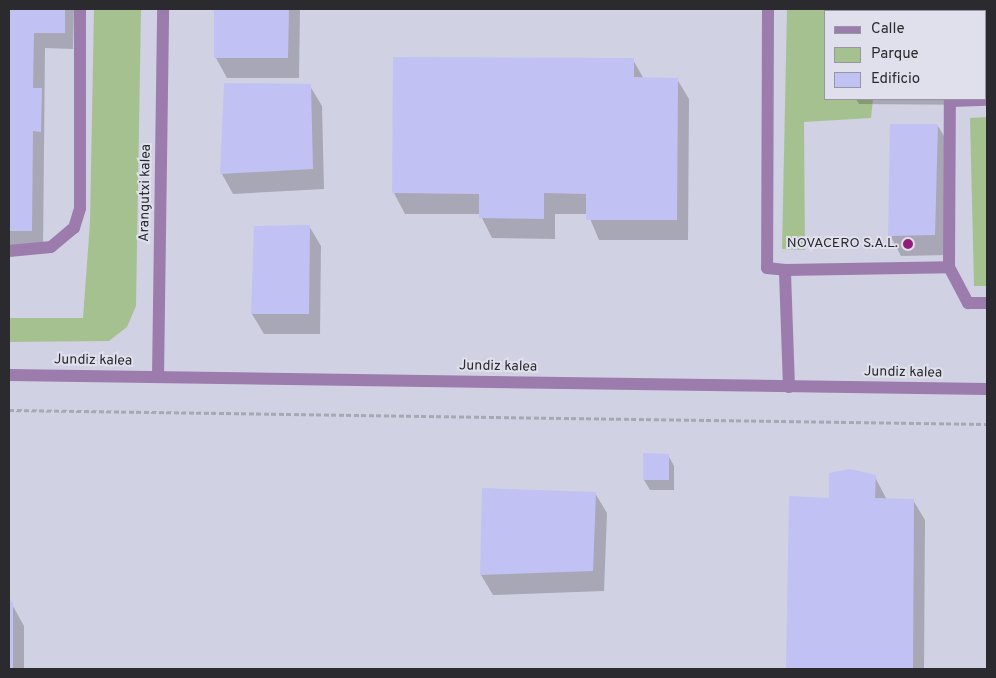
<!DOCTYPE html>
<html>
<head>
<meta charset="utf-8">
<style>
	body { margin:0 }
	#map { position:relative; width:996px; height:678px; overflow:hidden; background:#e0e0ed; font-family:Overpass,sans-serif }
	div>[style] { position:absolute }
	.built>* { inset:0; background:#d1d1e4 }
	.green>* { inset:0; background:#a6c190 }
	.shadow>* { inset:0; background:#0003 }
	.building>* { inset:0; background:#c2c1f3 }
	.path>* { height:3px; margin-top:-1.5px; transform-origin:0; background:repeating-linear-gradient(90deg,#a8a8b3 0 5px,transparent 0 7.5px) }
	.minor>* { height:12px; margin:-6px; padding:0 6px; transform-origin:6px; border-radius:6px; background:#9c7cad }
	.dots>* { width:14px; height:14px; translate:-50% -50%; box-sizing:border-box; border:2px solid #e0e0ed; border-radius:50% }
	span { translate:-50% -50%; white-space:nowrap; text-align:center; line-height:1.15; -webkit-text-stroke:4px #e0e0ed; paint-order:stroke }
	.street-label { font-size:14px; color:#2a2a2f }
	.poi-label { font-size:14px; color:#2a2a2f }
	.right { translate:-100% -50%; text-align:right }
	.frame { position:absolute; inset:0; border:10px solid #2a2a2f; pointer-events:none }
	.legend { position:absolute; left:824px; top:10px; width:162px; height:90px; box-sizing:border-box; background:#e0e0ed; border:1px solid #9797a1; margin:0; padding:6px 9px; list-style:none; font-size:15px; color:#2a2a2f }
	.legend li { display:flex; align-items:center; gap:10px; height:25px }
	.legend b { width:25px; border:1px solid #9797a1 }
</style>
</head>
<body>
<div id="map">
	<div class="built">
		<div style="clip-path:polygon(evenodd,9px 9px,987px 9px,987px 669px,9px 669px,9px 9px,825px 11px,985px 11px,985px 99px,825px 99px,825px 11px)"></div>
	</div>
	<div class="green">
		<div style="clip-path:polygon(94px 9px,141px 9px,136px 306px,127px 327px,109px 341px,9px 342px,9px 318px,83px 318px,90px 222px)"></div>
		<div style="clip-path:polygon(787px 9px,835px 9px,825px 11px,825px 99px,873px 99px,871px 118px,804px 122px,805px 250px,782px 249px)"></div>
		<div style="clip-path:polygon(987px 117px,987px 286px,974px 286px,970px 118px)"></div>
	</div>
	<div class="shadow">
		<div style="clip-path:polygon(9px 9px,74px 9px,73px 49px,45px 48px,43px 251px,9px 251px)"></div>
		<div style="clip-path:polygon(216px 9px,300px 9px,299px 78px,227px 78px,216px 58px)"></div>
		<div style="clip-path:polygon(848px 9px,987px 9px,987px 105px,859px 104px,856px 99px,985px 99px,985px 11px)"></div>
		<div style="clip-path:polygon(395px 58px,633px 60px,644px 79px,677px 79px,689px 99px,688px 240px,599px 240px,588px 214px,555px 214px,555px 239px,492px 238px,480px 214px,405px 214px,394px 193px)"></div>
		<div style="clip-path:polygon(310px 86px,322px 106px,324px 189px,233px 194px,222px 174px)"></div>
		<div style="clip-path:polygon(938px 126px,950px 146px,946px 255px,901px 256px,890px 235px)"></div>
		<div style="clip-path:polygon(309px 226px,321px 246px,320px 334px,264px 334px,252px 314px,255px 227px)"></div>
		<div style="clip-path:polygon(668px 455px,674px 466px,674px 490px,650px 490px,644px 480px)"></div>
		<div style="clip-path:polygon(875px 477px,887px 500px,913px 500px,925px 520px,924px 669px,787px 669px,791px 498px,830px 499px)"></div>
		<div style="clip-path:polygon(595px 493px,607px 513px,604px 591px,493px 595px,481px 575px)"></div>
		<div style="clip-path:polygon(9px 599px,24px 626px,24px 669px,9px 669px)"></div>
	</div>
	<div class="building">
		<div style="clip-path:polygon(9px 9px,65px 9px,65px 33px,34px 33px,33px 88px,42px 88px,41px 132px,33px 131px,32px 231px,9px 231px)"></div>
		<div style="clip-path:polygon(214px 9px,289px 9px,288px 58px,214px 58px)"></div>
		<div style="clip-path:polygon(847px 9px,987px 9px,987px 85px,985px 11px)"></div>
		<div style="clip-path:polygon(393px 57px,634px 58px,634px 77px,678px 78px,677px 220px,586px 220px,586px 194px,544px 193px,544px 219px,479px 218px,479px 194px,392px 193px)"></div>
		<div style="clip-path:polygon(224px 83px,311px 84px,313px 169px,220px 174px)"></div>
		<div style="clip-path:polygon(890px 124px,938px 124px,935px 235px,888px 236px)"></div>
		<div style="clip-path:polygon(310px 225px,309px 314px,251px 314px,254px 226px)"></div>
		<div style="clip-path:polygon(643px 453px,669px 454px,669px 480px,643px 480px)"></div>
		<div style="clip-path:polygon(850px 469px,876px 475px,875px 498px,914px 499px,913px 669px,786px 669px,789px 496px,829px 498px,829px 473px)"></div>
		<div style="clip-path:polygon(482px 488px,596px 492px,593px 571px,480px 575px)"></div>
		<div style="clip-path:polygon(9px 597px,13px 604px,13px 669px,9px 669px)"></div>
	</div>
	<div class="path">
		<div style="left:9px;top:410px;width:978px;rotate:0.82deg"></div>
	</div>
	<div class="minor">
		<div style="left:768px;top:9px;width:259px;rotate:90.2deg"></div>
		<div style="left:767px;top:268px;width:18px;rotate:6deg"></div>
		<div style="left:9px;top:251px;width:42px;rotate:-5.4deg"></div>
		<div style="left:51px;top:247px;width:30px;rotate:-40deg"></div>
		<div style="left:74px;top:228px;width:21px;rotate:-73deg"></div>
		<div style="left:80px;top:208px;width:199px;rotate:-90deg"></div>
		<div style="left:949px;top:267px;width:166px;rotate:-89.7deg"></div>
		<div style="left:950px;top:101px;width:37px;rotate:-2deg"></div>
		<div style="left:9px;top:375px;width:978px;rotate:0.82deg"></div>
		<div style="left:158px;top:377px;width:368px;rotate:-89.2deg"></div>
		<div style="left:789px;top:387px;width:117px;rotate:-92deg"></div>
		<div style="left:785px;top:270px;width:164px;rotate:-1deg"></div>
		<div style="left:949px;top:267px;width:41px;rotate:62.2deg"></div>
		<div style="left:968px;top:303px;width:19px"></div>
	</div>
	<div class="dots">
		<div style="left:908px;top:244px;background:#921a78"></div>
	</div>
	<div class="street-label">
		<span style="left:146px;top:193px;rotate:-89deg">Arangutxi kalea</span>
		<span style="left:93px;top:361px;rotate:1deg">Jundiz kalea</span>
		<span style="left:498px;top:367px;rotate:1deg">Jundiz kalea</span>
		<span style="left:903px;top:373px;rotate:1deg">Jundiz kalea</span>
	</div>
	<div class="poi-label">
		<span class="right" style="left:898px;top:244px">NOVACERO S.A.L.</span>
	</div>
	<div class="frame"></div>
	<ul class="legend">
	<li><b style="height:6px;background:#9c7cad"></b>Calle</li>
	<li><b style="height:14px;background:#a6c190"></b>Parque</li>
	<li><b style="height:14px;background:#c2c1f3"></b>Edificio</li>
	</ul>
</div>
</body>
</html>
